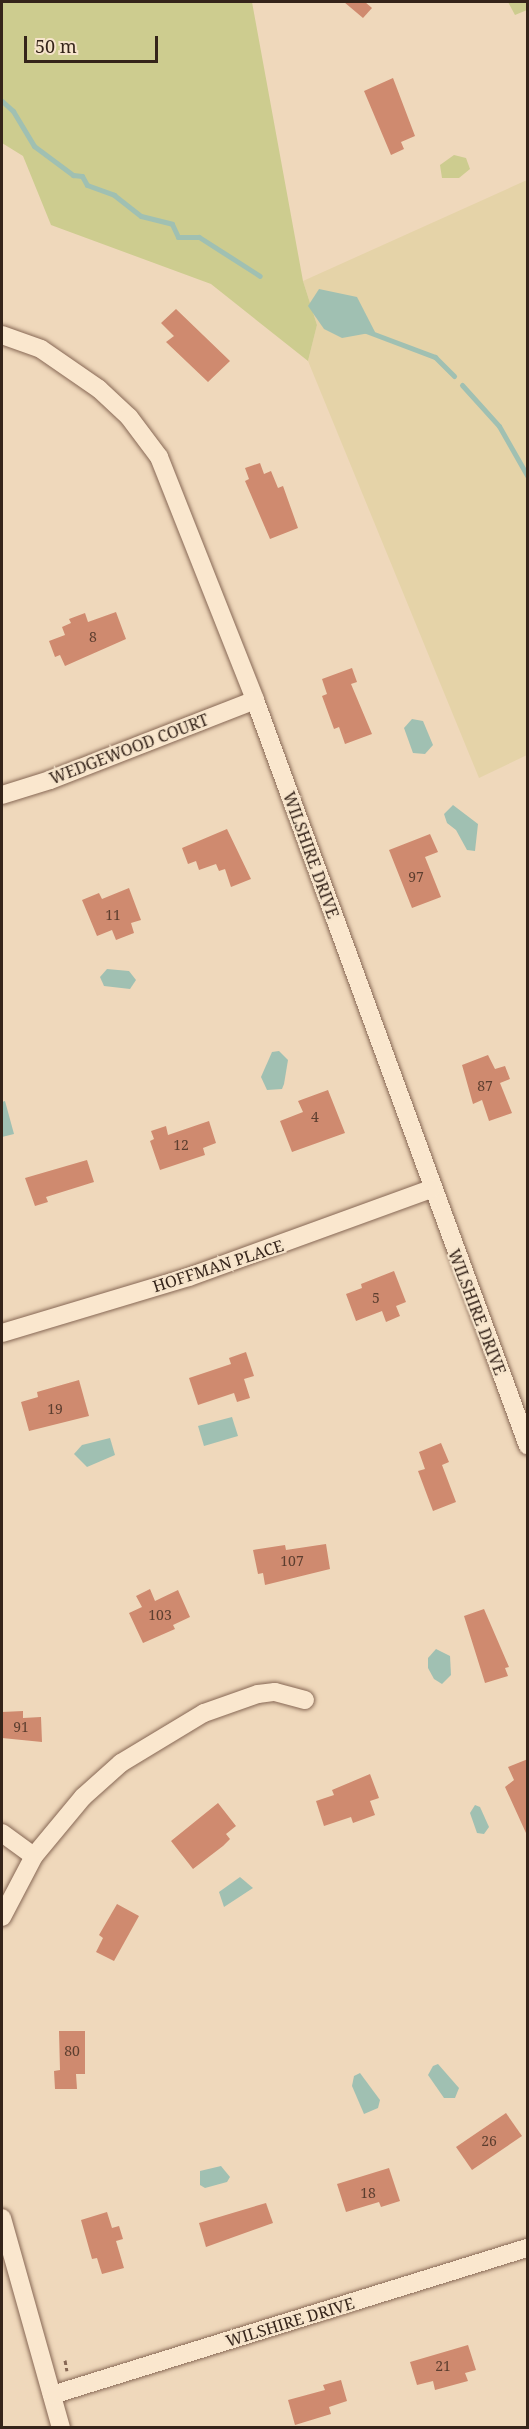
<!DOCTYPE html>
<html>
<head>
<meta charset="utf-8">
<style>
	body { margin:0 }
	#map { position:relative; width:529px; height:2429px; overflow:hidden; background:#efd8bb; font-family:"Noto Serif",serif }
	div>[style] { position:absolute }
	.farmland>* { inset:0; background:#e5d3a8 }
	.green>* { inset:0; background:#cdcc8f }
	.water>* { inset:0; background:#a0c0b2 }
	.stream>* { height:5px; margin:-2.5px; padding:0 2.5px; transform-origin:2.5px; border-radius:2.5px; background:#a0c0b2 }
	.building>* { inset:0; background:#cf8a6f }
	.path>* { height:3px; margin-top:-1.5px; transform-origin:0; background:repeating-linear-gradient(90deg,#876855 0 4.5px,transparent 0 7.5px) }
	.roads { filter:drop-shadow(0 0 2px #876855) drop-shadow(0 0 2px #876855) }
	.street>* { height:18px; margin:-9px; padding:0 9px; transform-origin:9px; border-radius:9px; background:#fae7ce }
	span { translate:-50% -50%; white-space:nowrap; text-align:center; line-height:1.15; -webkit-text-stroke:4.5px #f6e4cb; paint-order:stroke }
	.number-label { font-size:14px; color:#5c3e2f }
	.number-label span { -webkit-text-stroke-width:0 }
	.street-label { font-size:16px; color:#35241a }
	.frame { position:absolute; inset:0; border:3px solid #35241a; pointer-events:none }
	.scale { position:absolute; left:24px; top:36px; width:134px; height:27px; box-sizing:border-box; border:3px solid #35241a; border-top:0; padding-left:8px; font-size:18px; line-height:21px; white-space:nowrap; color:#35241a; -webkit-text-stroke:4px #f6e4cb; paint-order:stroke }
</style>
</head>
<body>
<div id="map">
	<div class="farmland">
		<div style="clip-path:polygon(527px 180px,527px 755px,479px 778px,308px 361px,317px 325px,303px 281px)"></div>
	</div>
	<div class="green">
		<div style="clip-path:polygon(2px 2px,252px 2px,303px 281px,317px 325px,308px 361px,211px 284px,51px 225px,23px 156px,2px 143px)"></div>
		<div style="clip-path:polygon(508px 2px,527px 2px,527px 10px,515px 15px)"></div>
		<div style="clip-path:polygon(454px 155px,466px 158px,470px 169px,459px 178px,442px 178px,440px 165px)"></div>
	</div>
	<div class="water">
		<div style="clip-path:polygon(319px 289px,357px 297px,375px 332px,342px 338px,324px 329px,308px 306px)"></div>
		<div style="clip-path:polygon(412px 719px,423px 721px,433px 745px,425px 754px,413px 753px,404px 728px)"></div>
		<div style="clip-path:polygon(453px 805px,478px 824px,475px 851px,467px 850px,456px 830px,447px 823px,444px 814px)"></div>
		<div style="clip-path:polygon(107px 969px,129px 971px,136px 980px,130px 989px,104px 986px,100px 977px)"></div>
		<div style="clip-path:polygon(279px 1051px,288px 1060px,284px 1084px,282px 1089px,267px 1090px,261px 1077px,272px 1052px)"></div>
		<div style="clip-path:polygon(5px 1101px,14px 1134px,2px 1137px,2px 1102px)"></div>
		<div style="clip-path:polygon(232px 1417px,238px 1436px,204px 1446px,198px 1426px)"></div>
		<div style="clip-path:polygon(110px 1438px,115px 1455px,87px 1467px,74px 1454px,82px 1445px)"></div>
		<div style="clip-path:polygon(436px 1649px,450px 1656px,451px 1675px,442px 1684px,434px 1679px,428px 1668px,428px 1658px)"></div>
		<div style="clip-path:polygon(475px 1805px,480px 1807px,489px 1827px,484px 1834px,477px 1833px,470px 1813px)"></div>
		<div style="clip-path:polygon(240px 1877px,253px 1888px,224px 1907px,219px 1892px)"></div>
		<div style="clip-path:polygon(438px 2064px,459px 2088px,455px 2098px,444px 2098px,428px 2075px,433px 2066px)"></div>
		<div style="clip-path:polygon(360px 2073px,380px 2100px,378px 2108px,364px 2114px,352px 2086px,354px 2076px)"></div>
		<div style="clip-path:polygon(221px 2166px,230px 2177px,227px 2182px,205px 2188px,200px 2185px,200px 2171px)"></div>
	</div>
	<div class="stream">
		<div style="left:2px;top:101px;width:15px;rotate:42deg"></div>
		<div style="left:13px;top:111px;width:41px;rotate:59deg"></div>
		<div style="left:34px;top:146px;width:49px;rotate:36.6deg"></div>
		<div style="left:73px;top:175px;width:9px;rotate:6deg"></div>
		<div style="left:82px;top:176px;width:10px;rotate:61deg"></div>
		<div style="left:87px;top:185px;width:29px;rotate:20deg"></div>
		<div style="left:114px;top:195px;width:34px;rotate:38deg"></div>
		<div style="left:141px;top:216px;width:32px;rotate:14deg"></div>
		<div style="left:172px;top:224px;width:14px;rotate:65deg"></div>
		<div style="left:178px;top:237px;width:21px"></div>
		<div style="left:199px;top:237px;width:72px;rotate:32.6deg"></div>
		<div style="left:366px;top:331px;width:74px;rotate:20.6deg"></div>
		<div style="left:435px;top:357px;width:27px;rotate:45deg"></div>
		<div style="left:462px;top:385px;width:55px;rotate:47.9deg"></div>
		<div style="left:499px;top:426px;width:59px;rotate:60.4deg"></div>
	</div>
	<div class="building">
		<div style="clip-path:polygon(344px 2px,365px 2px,372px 8px,363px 18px)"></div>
		<div style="clip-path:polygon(393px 78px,415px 136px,401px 142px,404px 149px,391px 155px,364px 91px)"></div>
		<div style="clip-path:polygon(176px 309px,230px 361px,208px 382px,166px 342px,174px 336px,161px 323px)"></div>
		<div style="clip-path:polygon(260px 463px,264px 474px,271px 471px,278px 488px,283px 486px,298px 528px,270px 539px,245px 481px,249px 479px,245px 468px)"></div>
		<div style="clip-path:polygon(116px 612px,126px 639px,65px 666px,60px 655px,55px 657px,49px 641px,65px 635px,62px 627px,71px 623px,69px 619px,85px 613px,88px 622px)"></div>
		<div style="clip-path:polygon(352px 668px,357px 682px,351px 684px,372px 734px,345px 744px,339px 727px,334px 729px,322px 696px,327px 694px,322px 679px)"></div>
		<div style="clip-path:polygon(227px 829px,251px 879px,231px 887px,225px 869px,219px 871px,216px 864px,199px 870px,196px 861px,188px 864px,182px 848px)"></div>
		<div style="clip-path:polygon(430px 834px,438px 852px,425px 857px,441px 897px,412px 908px,389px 850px)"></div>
		<div style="clip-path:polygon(129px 888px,141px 920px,131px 923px,134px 933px,116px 940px,112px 930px,97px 936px,82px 900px,99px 893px,102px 899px)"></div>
		<div style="clip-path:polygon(488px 1055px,495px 1069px,505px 1066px,510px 1079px,500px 1083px,512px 1113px,489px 1121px,482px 1100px,473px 1104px,462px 1065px)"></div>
		<div style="clip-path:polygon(328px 1090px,345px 1133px,292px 1152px,280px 1121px,303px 1112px,298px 1101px)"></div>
		<div style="clip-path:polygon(209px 1121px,216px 1143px,203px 1148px,205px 1155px,160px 1170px,150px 1141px,154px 1139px,151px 1131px,166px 1126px,168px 1135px)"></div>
		<div style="clip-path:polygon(87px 1160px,94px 1182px,46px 1197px,48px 1202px,35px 1206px,25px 1178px)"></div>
		<div style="clip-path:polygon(394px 1271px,406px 1302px,396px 1306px,400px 1316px,386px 1322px,382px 1311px,356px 1321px,346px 1294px,362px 1288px,361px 1284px)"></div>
		<div style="clip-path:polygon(246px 1352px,254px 1376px,244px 1379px,250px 1398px,237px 1402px,234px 1393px,198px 1405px,189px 1378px,231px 1364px,229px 1358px)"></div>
		<div style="clip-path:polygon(79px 1380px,89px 1416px,29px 1431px,21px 1402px,38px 1397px,37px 1392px)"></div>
		<div style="clip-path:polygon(441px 1443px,449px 1462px,442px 1465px,456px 1502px,433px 1511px,418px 1471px,425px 1469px,419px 1452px)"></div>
		<div style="clip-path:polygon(326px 1544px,330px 1569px,265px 1585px,263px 1573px,258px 1574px,253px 1550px,285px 1545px,286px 1550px)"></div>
		<div style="clip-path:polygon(150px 1589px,155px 1601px,178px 1590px,190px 1617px,173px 1625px,175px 1629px,143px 1643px,129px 1613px,142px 1607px,136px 1596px)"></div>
		<div style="clip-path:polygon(484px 1609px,509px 1667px,505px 1668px,508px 1676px,485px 1683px,464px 1616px)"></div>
		<div style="clip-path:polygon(23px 1711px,23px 1718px,41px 1717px,42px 1742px,2px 1738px,2px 1712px)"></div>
		<div style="clip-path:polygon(528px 1759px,528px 1833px,526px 1833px,505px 1787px,514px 1780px,508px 1767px)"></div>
		<div style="clip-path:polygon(370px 1774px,379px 1798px,370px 1801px,375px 1815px,353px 1823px,351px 1817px,324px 1826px,316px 1801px,334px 1795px,332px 1790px)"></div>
		<div style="clip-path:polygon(218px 1803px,236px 1826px,226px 1834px,230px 1839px,223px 1846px,193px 1869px,171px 1841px)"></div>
		<div style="clip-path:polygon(117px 1904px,139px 1916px,114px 1961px,96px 1952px,103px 1938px,99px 1935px)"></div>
		<div style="clip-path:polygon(59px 2031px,85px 2031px,85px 2074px,76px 2074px,77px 2089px,55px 2089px,54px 2071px,60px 2070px)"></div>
		<div style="clip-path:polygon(506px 2113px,522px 2136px,472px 2170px,456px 2147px)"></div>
		<div style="clip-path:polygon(389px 2168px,400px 2201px,381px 2207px,379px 2202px,346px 2212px,337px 2184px)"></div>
		<div style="clip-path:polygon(266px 2203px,273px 2223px,206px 2247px,199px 2223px)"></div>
		<div style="clip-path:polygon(107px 2212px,112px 2228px,119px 2226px,123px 2239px,116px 2241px,124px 2268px,102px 2274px,97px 2258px,92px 2259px,81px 2220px)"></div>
		<div style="clip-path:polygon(468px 2345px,476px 2370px,465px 2373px,468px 2381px,435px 2390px,433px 2381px,417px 2385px,410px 2362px)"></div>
		<div style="clip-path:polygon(341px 2380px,347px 2401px,329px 2407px,331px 2414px,295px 2425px,288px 2400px,325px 2390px,323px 2385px)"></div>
	</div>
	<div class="path">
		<div style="left:65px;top:2360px;width:11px;rotate:80deg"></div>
	</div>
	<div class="roads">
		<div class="street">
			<div style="left:2px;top:335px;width:41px;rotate:19.7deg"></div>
			<div style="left:41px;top:349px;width:70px;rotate:34.6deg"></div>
			<div style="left:99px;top:389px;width:41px;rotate:43deg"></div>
			<div style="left:129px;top:417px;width:50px;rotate:53.1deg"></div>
			<div style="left:159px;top:457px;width:261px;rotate:68.4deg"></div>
			<div style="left:255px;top:700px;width:794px;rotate:69.9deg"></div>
			<div style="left:2px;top:795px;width:50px;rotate:-17.4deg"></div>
			<div style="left:50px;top:780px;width:220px;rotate:-21.3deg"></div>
			<div style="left:2px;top:1333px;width:195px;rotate:-16.7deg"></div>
			<div style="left:189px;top:1277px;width:258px;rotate:-20deg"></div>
			<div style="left:2px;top:1833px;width:39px;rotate:36deg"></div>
			<div style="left:2px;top:1917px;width:69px;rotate:-62.3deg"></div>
			<div style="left:34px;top:1856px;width:77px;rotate:-50.3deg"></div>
			<div style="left:83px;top:1797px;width:51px;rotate:-41.8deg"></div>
			<div style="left:121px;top:1763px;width:97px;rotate:-31.1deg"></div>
			<div style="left:204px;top:1713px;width:57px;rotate:-19.4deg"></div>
			<div style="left:258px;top:1694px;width:17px;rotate:-7deg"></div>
			<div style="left:275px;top:1692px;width:31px;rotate:15deg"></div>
			<div style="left:2px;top:2218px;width:218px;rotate:74.3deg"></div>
			<div style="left:52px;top:2395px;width:498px;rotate:-17.2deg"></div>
		</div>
	</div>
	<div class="number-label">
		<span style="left:93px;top:637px">8</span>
		<span style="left:416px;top:877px">97</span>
		<span style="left:113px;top:915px">11</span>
		<span style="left:485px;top:1086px">87</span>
		<span style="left:315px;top:1117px">4</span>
		<span style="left:181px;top:1145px">12</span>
		<span style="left:376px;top:1298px">5</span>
		<span style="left:55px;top:1409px">19</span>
		<span style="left:292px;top:1561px">107</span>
		<span style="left:160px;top:1615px">103</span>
		<span style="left:21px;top:1727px">91</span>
		<span style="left:72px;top:2051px">80</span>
		<span style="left:489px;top:2141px">26</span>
		<span style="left:368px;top:2193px">18</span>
		<span style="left:443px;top:2366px">21</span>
	</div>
	<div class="street-label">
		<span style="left:129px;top:749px;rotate:-21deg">WEDGEWOOD COURT</span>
		<span style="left:311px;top:855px;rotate:70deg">WILSHIRE DRIVE</span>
		<span style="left:218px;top:1266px;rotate:-18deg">HOFFMAN PLACE</span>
		<span style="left:477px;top:1312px;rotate:69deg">WILSHIRE DRIVE</span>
		<span style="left:290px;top:2322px;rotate:-17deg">WILSHIRE DRIVE</span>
	</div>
	<div class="frame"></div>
	<div class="scale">50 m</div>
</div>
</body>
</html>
